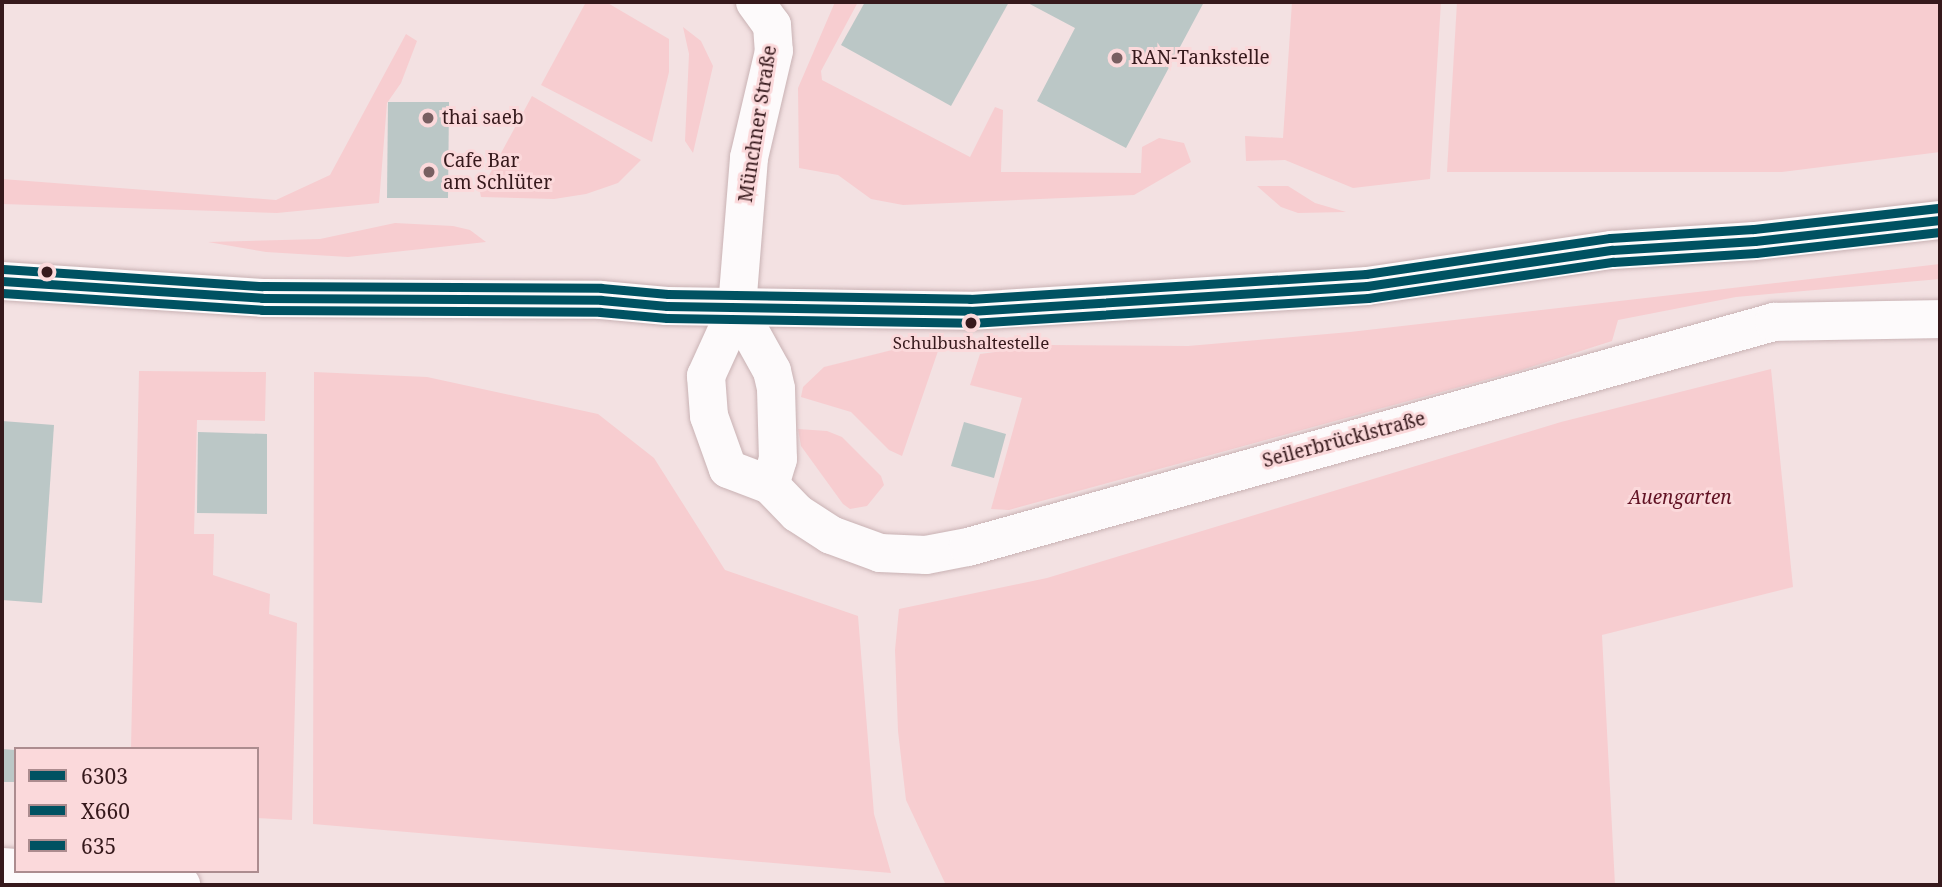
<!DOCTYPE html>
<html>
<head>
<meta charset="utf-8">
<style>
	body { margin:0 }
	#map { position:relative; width:1942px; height:887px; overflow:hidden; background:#f3e1e2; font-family:"Noto Serif",serif }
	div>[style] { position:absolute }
	.green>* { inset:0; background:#f7cdd0 }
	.building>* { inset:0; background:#bbc7c6 }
	.roads { filter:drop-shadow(0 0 2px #c9b2b4) drop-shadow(0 0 2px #c9b2b4) }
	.minor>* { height:38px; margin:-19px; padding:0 19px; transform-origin:19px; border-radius:19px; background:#fdfafb }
	.secondary>* { height:38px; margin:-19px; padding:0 19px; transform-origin:19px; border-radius:19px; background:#fdfafb }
	.bus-1>* { height:9px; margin:-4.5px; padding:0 4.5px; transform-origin:4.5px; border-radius:4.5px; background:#005262 }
	.bus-2>* { height:9px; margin:-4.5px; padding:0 4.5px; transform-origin:4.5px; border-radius:4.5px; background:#005262 }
	.bus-3>* { height:9px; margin:-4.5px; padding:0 4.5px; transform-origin:4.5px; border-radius:4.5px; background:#005262 }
	.dots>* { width:19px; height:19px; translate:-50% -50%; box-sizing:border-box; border:4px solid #fbd9db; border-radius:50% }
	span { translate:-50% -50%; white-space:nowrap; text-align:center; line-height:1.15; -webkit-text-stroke:6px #fbd9db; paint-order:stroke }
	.bus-label { font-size:17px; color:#36191c }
	.poi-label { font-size:19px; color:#36191c }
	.left { translate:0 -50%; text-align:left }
	.street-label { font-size:19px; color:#36191c }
	.park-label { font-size:19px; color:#611224; font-style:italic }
	.frame { position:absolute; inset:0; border:4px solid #36191c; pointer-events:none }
	.legend { position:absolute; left:14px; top:747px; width:245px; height:126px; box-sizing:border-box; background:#fbd9db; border:2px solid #ac8c8f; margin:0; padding:9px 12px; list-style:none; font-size:21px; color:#36191c }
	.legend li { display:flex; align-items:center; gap:14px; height:35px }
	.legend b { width:35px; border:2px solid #ac8c8f }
</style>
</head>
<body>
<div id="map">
	<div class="green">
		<div style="clip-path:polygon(586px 2px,606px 2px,669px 39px,669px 72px,652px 142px,541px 85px)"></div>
		<div style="clip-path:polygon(835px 2px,858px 2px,821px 71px,822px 80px,970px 157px,995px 107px,1003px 110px,1001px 172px,1141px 173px,1142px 147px,1159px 138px,1184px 143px,1191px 162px,1134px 195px,903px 205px,871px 199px,838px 175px,799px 168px,798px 88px)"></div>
		<div style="clip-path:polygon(1292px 2px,1441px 2px,1430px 179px,1353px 188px,1285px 160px,1246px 161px,1245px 136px,1283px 138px)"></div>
		<div style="clip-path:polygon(1457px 2px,1940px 2px,1940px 152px,1782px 172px,1447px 172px)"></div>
		<div style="clip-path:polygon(683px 27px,701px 41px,713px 66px,693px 153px,685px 141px,689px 54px)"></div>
		<div style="clip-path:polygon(406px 34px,417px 41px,401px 83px,387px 103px,379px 203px,277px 213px,2px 204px,2px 179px,276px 200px,330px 175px)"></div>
		<div style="clip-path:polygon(532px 96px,641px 160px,618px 183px,586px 194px,554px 199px,481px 197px,480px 192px)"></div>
		<div style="clip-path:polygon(1257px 186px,1288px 186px,1315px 203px,1346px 212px,1298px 213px,1281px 207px)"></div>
		<div style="clip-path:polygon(395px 223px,453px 226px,470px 230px,486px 242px,348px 257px,266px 252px,208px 242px,320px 239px)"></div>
		<div style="clip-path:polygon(1940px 264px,1940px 279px,1736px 297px,1618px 320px,1612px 341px,1522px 370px,1009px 510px,991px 509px,1022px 398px,970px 385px,980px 354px,1049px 345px,1188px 346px,1350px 332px)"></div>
		<div style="clip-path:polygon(904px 347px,938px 351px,902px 456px,889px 450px,851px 412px,801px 397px,803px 387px,824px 367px)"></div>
		<div style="clip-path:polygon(1771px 369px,1793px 587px,1602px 635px,1615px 885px,945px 883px,906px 800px,898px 731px,895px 650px,899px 609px,1047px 578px,1561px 422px)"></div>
		<div style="clip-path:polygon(139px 371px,266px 372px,265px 421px,197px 420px,194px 534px,214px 534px,213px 575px,270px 594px,269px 614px,297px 623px,292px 820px,257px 818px,257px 749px,131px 749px)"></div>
		<div style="clip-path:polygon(314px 372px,427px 377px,598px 414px,654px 458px,725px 570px,858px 616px,874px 814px,891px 873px,313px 824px)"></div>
		<div style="clip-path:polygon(798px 429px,827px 431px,842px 437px,881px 476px,884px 485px,867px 506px,850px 509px,843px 504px,801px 446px)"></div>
	</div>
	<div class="building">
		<div style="clip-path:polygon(865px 2px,1009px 2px,951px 106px,841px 45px)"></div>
		<div style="clip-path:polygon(1026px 2px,1204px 2px,1126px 148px,1037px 101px,1075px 28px)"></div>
		<div style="clip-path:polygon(388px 102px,449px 102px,448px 198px,387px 198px)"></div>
		<div style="clip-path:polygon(2px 421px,54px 425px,42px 603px,2px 600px)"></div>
		<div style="clip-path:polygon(964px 422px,1006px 434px,994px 478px,951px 466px)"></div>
		<div style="clip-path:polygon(198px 432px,267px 434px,267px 514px,197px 513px)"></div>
		<div style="clip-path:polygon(2px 749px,16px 750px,15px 782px,2px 782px)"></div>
	</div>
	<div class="roads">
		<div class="minor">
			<div style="left:755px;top:2px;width:29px;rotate:54deg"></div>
			<div style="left:772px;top:25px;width:26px;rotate:86deg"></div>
			<div style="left:774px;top:51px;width:110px;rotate:103.2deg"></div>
			<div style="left:749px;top:158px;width:150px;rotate:94.6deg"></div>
			<div style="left:737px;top:308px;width:75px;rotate:114.5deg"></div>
			<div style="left:706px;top:376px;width:40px;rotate:85.7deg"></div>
			<div style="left:709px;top:416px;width:56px;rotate:70.3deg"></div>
			<div style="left:728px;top:469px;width:45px;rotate:20.9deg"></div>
			<div style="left:770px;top:485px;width:39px;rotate:46deg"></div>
			<div style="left:797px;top:513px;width:40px;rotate:32.9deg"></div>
			<div style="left:831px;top:535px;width:52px;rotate:20.2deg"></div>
			<div style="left:880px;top:553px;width:46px;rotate:2.5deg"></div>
			<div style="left:926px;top:555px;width:43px;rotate:-10.8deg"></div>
			<div style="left:968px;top:547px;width:837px;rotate:-15.6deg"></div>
			<div style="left:1774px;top:322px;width:166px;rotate:-1deg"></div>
			<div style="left:737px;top:308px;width:72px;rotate:60.9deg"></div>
			<div style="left:772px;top:371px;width:18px;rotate:77deg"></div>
			<div style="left:776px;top:389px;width:70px;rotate:88.4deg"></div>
			<div style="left:778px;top:459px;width:27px;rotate:107deg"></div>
			<div style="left:2px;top:867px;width:14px;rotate:4deg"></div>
			<div style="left:43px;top:871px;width:139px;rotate:5.8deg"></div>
		</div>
		<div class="secondary">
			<div style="left:2px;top:281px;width:261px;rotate:3.7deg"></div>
			<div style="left:262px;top:298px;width:339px;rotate:0.3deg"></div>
			<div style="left:601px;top:300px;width:66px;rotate:5.2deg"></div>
			<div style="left:667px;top:306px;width:303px;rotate:0.9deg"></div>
			<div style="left:970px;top:311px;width:398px;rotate:-3.6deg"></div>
			<div style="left:1367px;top:286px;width:248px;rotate:-8.4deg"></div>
			<div style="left:1612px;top:250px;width:143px;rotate:-3.6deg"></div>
			<div style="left:1755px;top:241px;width:186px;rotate:-6.5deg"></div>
		</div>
	</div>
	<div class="bus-1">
		<div style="left:2px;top:281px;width:261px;rotate:3.7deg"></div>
		<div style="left:262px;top:298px;width:339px;rotate:0.3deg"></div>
		<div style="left:601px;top:300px;width:66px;rotate:5.2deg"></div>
		<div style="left:667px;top:306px;width:303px;rotate:0.9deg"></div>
		<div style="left:970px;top:311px;width:398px;rotate:-3.6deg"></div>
		<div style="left:1367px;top:286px;width:248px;rotate:-8.4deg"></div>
		<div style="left:1612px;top:250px;width:143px;rotate:-3.6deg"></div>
		<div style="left:1755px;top:241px;width:186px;rotate:-6.5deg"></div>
	</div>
	<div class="bus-2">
		<div style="left:2px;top:293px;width:261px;rotate:3.7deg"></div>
		<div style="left:262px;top:310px;width:338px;rotate:0.3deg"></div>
		<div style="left:600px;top:312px;width:67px;rotate:5.1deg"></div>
		<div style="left:667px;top:318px;width:304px;rotate:0.9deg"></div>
		<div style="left:971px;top:323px;width:398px;rotate:-3.6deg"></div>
		<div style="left:1368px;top:298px;width:248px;rotate:-8.4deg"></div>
		<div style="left:1613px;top:262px;width:143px;rotate:-3.6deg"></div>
		<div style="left:1756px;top:253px;width:185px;rotate:-6.5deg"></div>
	</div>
	<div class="bus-3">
		<div style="left:3px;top:269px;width:260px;rotate:3.8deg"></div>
		<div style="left:262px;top:286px;width:339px;rotate:0.3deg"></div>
		<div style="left:601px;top:288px;width:67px;rotate:5.1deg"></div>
		<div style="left:668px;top:294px;width:302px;rotate:0.9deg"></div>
		<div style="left:970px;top:299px;width:397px;rotate:-3.6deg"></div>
		<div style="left:1366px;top:274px;width:247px;rotate:-8.4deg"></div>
		<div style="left:1610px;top:238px;width:144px;rotate:-3.6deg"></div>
		<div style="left:1754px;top:229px;width:186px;rotate:-6.5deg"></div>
	</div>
	<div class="dots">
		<div style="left:1117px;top:58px;background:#785f61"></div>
		<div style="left:428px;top:118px;background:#785f61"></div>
		<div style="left:429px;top:172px;background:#785f61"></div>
		<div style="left:47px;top:272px;background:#36191c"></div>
		<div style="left:971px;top:323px;background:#36191c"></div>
	</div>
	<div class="bus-label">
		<span style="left:971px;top:343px">Schulbushaltestelle</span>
	</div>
	<div class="poi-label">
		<span class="left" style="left:1131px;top:58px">RAN-Tankstelle</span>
		<span class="left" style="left:442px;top:118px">thai saeb</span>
		<span class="left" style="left:443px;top:172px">Cafe Bar<br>am Schlüter</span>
	</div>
	<div class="street-label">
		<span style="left:758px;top:124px;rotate:-81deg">Münchner Straße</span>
		<span style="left:1344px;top:440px;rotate:-15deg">Seilerbrücklstraße</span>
	</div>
	<div class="park-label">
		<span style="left:1680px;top:498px">Auengarten</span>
	</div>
	<div class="frame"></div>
	<ul class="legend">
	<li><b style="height:9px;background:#005262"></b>6303</li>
	<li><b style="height:9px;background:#005262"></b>X660</li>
	<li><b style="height:9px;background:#005262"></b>635</li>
	</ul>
</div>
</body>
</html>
